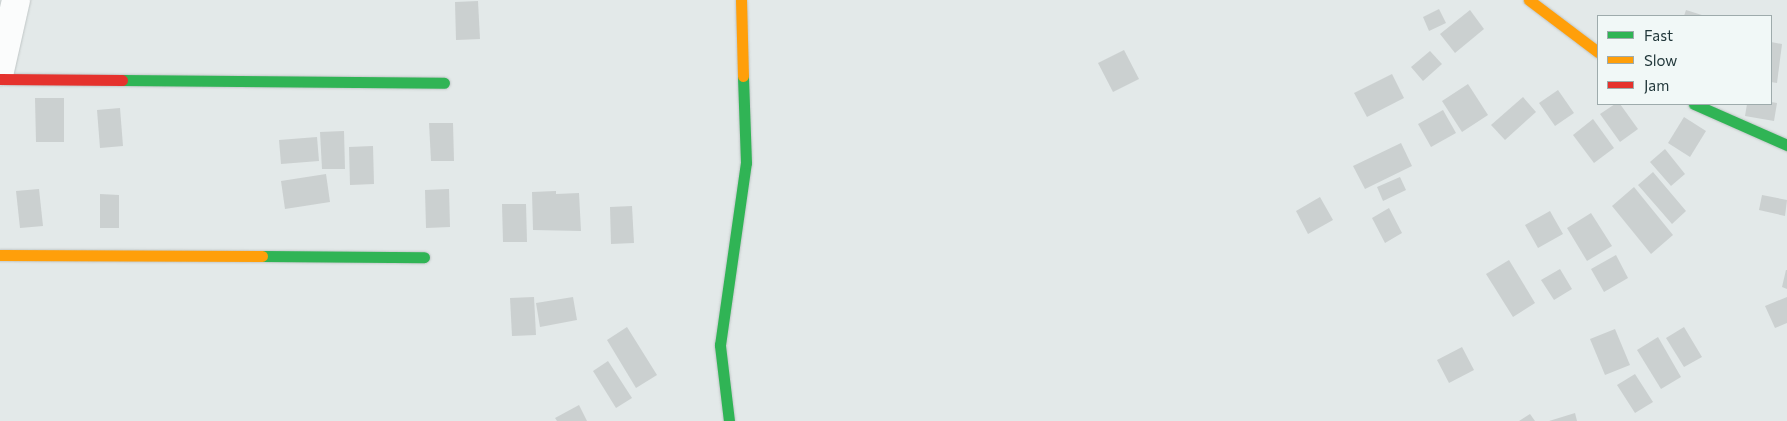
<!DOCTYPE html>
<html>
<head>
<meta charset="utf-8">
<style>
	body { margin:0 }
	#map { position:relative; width:1787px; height:421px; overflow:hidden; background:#e3e9e9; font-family:Commissioner,sans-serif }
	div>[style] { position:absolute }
	.building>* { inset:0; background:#cbd0d0 }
	.roads { filter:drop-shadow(0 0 1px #c0c6c6) drop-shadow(0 0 1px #c0c6c6) }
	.street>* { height:28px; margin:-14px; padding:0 14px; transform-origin:14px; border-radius:14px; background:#fbfcfc }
	.fast>* { height:11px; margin:-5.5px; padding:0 5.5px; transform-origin:5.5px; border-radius:5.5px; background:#30b455 }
	.slow>* { height:11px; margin:-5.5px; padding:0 5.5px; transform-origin:5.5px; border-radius:5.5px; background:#ff9f0a }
	.jam>* { height:11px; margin:-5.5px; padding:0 5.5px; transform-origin:5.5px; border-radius:5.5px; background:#e5322d }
	span { translate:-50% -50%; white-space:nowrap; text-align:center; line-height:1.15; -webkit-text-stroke:4px #f1f8f7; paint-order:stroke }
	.legend { position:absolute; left:1597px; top:15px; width:175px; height:90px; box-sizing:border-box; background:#f1f8f7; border:1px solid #9eabac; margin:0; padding:6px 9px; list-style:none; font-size:15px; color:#22383b }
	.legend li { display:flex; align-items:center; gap:10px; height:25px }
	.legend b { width:25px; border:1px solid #9eabac }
</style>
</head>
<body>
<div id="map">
	<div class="building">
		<div style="clip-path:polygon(478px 1px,480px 39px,456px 40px,455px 2px)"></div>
		<div style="clip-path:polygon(1439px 9px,1446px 23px,1429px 31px,1423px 17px)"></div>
		<div style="clip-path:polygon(1470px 10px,1484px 29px,1455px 53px,1440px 34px)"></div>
		<div style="clip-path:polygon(1686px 10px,1705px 16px,1684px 16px)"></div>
		<div style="clip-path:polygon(1771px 42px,1782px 44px,1777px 83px,1771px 82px)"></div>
		<div style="clip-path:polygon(1124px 50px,1139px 79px,1113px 92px,1098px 63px)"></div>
		<div style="clip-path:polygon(1430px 51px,1442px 64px,1423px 81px,1411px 67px)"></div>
		<div style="clip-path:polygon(1392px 74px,1404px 98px,1367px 117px,1354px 93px)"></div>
		<div style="clip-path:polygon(1468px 84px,1488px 115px,1462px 132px,1442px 101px)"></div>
		<div style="clip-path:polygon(1558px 90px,1574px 113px,1555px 126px,1539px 103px)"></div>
		<div style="clip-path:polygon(1523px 97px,1536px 112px,1505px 140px,1491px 125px)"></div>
		<div style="clip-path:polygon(35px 98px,64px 98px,64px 142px,36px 142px)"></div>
		<div style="clip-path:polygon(1771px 102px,1777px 103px,1774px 121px,1745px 116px,1747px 104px)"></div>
		<div style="clip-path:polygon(1615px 104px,1620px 104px,1638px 129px,1620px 142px,1600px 114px)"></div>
		<div style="clip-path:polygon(120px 108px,123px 146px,100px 148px,97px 110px)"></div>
		<div style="clip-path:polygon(1443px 110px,1456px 133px,1431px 147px,1418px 124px)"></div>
		<div style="clip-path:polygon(1684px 117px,1706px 131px,1690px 157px,1668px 143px)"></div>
		<div style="clip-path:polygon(1593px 119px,1614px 148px,1594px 163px,1573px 135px)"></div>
		<div style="clip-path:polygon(429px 123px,453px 123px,454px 161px,431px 161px)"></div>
		<div style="clip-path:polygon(344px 131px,345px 169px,322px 169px,320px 132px)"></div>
		<div style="clip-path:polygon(317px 137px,319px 161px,281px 164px,279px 140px)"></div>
		<div style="clip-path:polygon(1401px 143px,1412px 166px,1365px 189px,1353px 166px)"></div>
		<div style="clip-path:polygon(373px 146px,374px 184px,350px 185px,349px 147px)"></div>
		<div style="clip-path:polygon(1665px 149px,1685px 174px,1671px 186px,1650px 162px)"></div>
		<div style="clip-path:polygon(1653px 172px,1686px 211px,1672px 224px,1638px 185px)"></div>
		<div style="clip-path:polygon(326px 174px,330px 202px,285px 209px,281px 181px)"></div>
		<div style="clip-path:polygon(1400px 177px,1406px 190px,1383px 201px,1377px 187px)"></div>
		<div style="clip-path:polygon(1634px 187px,1673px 235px,1651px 254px,1612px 206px)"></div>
		<div style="clip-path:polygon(39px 189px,43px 226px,20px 228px,16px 191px)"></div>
		<div style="clip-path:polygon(449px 189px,450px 227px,426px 228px,425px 190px)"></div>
		<div style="clip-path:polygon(556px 191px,556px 194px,579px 193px,581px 231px,533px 230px,532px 192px)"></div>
		<div style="clip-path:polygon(100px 194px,119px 195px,119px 228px,100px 228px)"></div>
		<div style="clip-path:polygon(1762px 195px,1787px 200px,1785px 216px,1759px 210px)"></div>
		<div style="clip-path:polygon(1320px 197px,1333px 220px,1308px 234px,1296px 211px)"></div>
		<div style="clip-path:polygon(502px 204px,526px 204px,527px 242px,503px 242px)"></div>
		<div style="clip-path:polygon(632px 206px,634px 243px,611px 244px,610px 207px)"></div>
		<div style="clip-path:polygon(1389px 208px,1402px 233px,1385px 243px,1372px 218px)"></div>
		<div style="clip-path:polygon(1550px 211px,1563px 234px,1538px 248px,1525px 225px)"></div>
		<div style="clip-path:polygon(1591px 213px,1612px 246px,1587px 261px,1567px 228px)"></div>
		<div style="clip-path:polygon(1616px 255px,1628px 278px,1604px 292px,1591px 269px)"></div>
		<div style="clip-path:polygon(1509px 260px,1535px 303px,1513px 317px,1486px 274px)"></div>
		<div style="clip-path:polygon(1560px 269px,1572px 289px,1554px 300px,1541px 280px)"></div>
		<div style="clip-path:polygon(1786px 270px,1787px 270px,1787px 289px,1782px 287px)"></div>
		<div style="clip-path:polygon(534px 297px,536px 335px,512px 336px,510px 298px)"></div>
		<div style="clip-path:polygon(573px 297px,577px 320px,540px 327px,536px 303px)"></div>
		<div style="clip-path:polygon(1787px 297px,1787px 323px,1775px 328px,1765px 306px)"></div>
		<div style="clip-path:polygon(627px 327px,657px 375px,636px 388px,607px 340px)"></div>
		<div style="clip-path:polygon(1684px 327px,1702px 357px,1684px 367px,1666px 338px)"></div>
		<div style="clip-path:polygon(1615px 329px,1630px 365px,1605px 375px,1590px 339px)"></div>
		<div style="clip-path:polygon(1658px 337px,1681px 377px,1661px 389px,1637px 350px)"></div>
		<div style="clip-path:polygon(1462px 347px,1474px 370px,1449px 383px,1437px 360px)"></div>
		<div style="clip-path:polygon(608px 361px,632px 398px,616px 408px,593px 371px)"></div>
		<div style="clip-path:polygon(1635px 374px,1653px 402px,1635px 413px,1617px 385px)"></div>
		<div style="clip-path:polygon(579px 405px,587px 421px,557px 421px,555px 418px)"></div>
		<div style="clip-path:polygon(1575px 413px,1577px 421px,1549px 421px)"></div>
		<div style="clip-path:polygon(1530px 414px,1535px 421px,1519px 421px)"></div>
	</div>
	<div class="roads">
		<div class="street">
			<div style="left:0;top:71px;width:73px;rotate:-77.3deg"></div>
		</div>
		<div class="fast">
			<div style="left:122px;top:80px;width:322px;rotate:0.5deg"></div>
			<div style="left:1694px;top:104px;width:102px;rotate:23.8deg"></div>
			<div style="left:262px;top:256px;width:162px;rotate:0.4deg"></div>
			<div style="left:729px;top:421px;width:77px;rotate:-96.8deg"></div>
			<div style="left:720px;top:345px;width:184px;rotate:-81.9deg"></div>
			<div style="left:746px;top:163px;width:87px;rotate:-92deg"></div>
		</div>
		<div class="slow">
			<div style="left:741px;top:0;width:76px;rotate:88.5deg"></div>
			<div style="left:1529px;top:0;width:86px;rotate:37deg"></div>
			<div style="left:0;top:255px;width:262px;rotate:0.2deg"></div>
		</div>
		<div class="jam">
			<div style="left:0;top:79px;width:122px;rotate:0.5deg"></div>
		</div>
	</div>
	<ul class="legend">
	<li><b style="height:6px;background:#30b455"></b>Fast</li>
	<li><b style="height:6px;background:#ff9f0a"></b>Slow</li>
	<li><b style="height:6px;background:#e5322d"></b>Jam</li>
	</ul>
</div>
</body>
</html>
